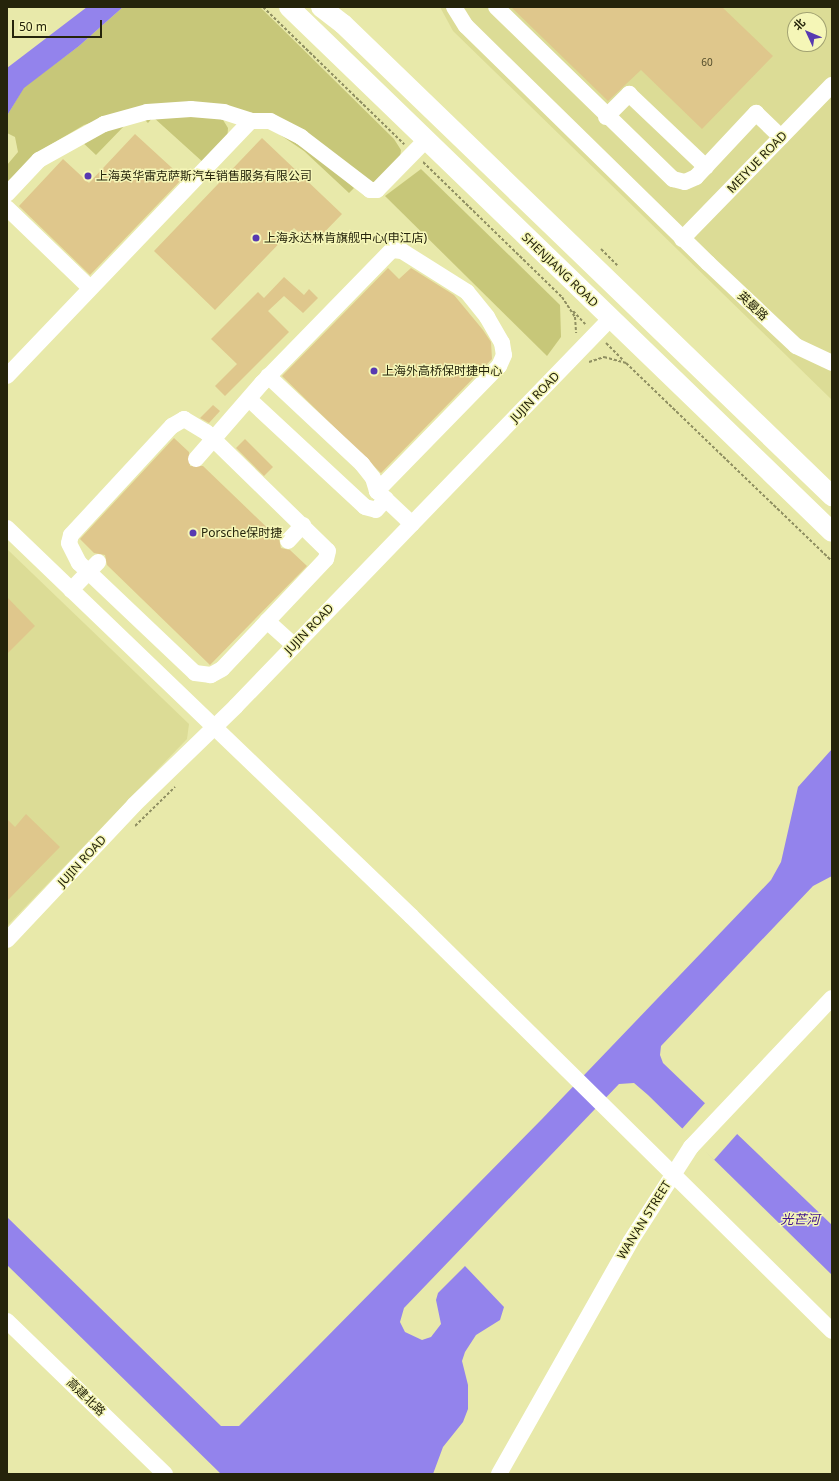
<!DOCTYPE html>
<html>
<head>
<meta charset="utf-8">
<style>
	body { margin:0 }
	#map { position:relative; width:839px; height:1481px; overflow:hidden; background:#e8e9aa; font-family:"Noto Sans","Noto Sans SC",sans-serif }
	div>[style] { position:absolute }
	.built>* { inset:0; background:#dcdc96 }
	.green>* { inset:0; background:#c7c779 }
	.water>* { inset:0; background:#9383ec }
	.pier>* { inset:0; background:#e8e9aa }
	.building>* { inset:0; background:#dfc78c }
	.path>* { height:2px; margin-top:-1px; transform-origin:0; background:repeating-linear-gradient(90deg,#8f8f61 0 3px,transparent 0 5px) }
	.minor>* { height:16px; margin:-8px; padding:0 8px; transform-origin:8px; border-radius:8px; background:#fff }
	.major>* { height:20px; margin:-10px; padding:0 10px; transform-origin:10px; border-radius:10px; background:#fff }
	.dots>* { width:11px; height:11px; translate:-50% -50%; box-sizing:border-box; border:2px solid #f5f6b7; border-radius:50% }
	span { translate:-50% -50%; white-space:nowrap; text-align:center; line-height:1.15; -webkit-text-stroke:3px #f5f6b7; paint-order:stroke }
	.number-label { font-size:10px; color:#544d2b }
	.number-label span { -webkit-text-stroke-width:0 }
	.street-label { font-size:12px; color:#25240b }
	.poi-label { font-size:12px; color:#25240b }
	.left { translate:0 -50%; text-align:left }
	.water-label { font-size:13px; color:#3c0e8d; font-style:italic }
	.frame { position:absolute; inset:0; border:8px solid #25240b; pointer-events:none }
	.north { position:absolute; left:787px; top:12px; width:40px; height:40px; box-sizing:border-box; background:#f5f6b7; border:1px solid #a2a272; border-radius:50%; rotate:314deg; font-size:11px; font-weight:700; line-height:16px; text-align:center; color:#25240b }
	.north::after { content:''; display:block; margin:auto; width:14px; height:18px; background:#5739b1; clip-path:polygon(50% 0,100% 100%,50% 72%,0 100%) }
	.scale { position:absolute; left:12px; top:20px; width:90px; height:18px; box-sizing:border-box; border:2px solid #25240b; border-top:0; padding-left:5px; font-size:12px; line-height:14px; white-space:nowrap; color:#25240b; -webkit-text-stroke:3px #f5f6b7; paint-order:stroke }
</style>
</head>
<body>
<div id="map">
	<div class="built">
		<div style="clip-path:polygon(evenodd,440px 7px,832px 7px,832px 400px,453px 31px,440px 7px,795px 20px,819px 20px,819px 44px,795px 44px,795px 20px)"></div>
		<div style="clip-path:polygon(7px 549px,189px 724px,187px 739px,7px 926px)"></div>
	</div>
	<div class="green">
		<div style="clip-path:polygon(123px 7px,260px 7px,394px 139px,401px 150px,400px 158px,373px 185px,277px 120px,128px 110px,84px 125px,45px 148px,7px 182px,7px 165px,18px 152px,15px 137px,7px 133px,8px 114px,24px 87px,79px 46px)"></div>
		<div style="clip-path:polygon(159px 113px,220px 115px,228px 128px,227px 142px,205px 164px,153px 117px,148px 123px,143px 118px,128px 122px,96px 155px,80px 140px,122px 121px)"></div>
		<div style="clip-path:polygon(270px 128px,318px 156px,354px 188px,349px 193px,304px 151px)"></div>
		<div style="clip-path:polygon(421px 169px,560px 305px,561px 337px,547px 356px,385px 196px)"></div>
	</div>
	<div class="water">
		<div style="clip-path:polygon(87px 7px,123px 7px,79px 46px,24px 88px,8px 114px,7px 126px,7px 68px)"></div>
		<div style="clip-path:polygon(832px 749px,832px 876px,813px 886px,661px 1046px,660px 1055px,663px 1063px,832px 1225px,832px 1275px,648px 1095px,634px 1083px,619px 1084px,404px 1308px,400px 1322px,405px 1332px,422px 1340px,431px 1337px,441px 1324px,436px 1300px,438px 1293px,465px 1266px,504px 1307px,500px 1320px,476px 1335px,465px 1352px,462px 1361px,468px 1385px,468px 1409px,463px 1422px,443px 1447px,433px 1474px,221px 1474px,7px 1265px,7px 1217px,221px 1426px,239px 1426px,542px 1119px,771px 880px,781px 862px,798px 787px)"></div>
	</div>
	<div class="pier">
		<div style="clip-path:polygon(706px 1102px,738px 1133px,714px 1160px,681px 1130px)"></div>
	</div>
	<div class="building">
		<div style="clip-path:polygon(511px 7px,722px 7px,773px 56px,702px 129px,641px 70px,608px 101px)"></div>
		<div style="clip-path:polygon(135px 134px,183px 178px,90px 275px,19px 206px,63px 159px,89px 183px)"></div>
		<div style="clip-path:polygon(262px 138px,342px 214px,312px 245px,294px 228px,215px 310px,154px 251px)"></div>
		<div style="clip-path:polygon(388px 268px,399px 279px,411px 268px,454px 295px,483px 330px,491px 342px,492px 359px,381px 473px,282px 376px)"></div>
		<div style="clip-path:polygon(284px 277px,304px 295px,309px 289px,318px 298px,303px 313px,284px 296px,268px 311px,289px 332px,225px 396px,215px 386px,237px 364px,211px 339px,258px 292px,264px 298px)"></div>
		<div style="clip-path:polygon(213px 405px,220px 411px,209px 423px,200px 418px)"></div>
		<div style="clip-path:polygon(174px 438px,189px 452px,190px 466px,203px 466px,279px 539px,281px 548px,290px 550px,307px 566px,210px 665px,107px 565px,105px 555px,94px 553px,80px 539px)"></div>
		<div style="clip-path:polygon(245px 439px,273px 467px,264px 476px,236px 448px)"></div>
		<div style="clip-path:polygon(7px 597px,35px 626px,7px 654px)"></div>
		<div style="clip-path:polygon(26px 814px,60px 847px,7px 901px,7px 819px,15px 827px)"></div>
	</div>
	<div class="path">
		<div style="left:263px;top:7px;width:197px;rotate:44.2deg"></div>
		<div style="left:423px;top:162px;width:194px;rotate:44.2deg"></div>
		<div style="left:562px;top:297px;width:24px;rotate:57deg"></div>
		<div style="left:575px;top:317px;width:16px;rotate:86deg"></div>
		<div style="left:601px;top:249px;width:23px;rotate:45deg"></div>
		<div style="left:573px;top:311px;width:18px;rotate:47deg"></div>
		<div style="left:606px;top:343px;width:24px;rotate:45deg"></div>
		<div style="left:589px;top:362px;width:16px;rotate:-18deg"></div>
		<div style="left:604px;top:357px;width:23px;rotate:15deg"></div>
		<div style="left:626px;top:363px;width:286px;rotate:43.9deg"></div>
		<div style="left:135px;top:826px;width:56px;rotate:-44.3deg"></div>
	</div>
	<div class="minor">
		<div style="left:454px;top:7px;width:22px;rotate:58deg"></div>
		<div style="left:466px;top:26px;width:339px;rotate:44.4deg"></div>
		<div style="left:708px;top:263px;width:121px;rotate:43.3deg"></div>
		<div style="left:796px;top:346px;width:40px;rotate:25deg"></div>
		<div style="left:496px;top:7px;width:247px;rotate:44.2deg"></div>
		<div style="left:673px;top:179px;width:12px;rotate:14deg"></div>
		<div style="left:685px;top:182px;width:12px;rotate:-24deg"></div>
		<div style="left:696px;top:177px;width:88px;rotate:-46.8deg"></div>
		<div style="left:756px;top:113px;width:35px;rotate:44deg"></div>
		<div style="left:606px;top:117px;width:33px;rotate:-45deg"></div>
		<div style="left:629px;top:94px;width:106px;rotate:43.5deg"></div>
		<div style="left:7px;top:194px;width:47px;rotate:-46.7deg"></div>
		<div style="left:39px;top:160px;width:74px;rotate:-29deg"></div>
		<div style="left:104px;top:124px;width:45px;rotate:-15.6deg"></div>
		<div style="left:147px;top:112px;width:44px;rotate:-3.9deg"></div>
		<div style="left:191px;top:109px;width:33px;rotate:5deg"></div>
		<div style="left:224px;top:112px;width:28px;rotate:18deg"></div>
		<div style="left:7px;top:208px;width:115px;rotate:43.9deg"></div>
		<div style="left:682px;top:239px;width:215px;rotate:-45.8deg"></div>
		<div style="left:7px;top:376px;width:353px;rotate:-46.3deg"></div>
		<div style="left:251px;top:121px;width:19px"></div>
		<div style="left:270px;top:121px;width:35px;rotate:27deg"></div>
		<div style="left:301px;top:137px;width:87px;rotate:37.5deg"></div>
		<div style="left:370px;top:190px;width:7px"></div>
		<div style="left:377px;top:190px;width:69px;rotate:-45.6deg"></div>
		<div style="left:268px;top:376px;width:129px;rotate:43.1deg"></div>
		<div style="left:362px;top:464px;width:18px;rotate:52deg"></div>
		<div style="left:373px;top:478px;width:14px;rotate:73deg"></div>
		<div style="left:250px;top:400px;width:157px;rotate:42.9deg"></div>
		<div style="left:365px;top:507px;width:11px;rotate:15deg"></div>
		<div style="left:376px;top:510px;width:15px;rotate:-48deg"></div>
		<div style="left:184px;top:419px;width:26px;rotate:31deg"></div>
		<div style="left:206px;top:432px;width:170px;rotate:44.3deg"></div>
		<div style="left:328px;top:551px;width:8px;rotate:104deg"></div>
		<div style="left:326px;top:559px;width:151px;rotate:133.4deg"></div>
		<div style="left:222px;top:669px;width:13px;rotate:151deg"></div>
		<div style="left:211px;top:675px;width:16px;rotate:-173deg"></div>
		<div style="left:195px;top:673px;width:160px;rotate:-136.5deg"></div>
		<div style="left:79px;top:563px;width:22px;rotate:-117deg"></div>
		<div style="left:69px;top:543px;width:8px;rotate:-76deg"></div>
		<div style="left:71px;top:535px;width:149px;rotate:-47.2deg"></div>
		<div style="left:172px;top:426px;width:14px;rotate:-30deg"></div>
		<div style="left:196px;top:459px;width:101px;rotate:-49deg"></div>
		<div style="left:262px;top:383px;width:186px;rotate:-45.7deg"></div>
		<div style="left:392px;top:250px;width:10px;rotate:6deg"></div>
		<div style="left:402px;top:251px;width:77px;rotate:32.2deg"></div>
		<div style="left:467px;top:292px;width:32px;rotate:51deg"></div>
		<div style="left:487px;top:317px;width:30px;rotate:60deg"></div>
		<div style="left:502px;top:343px;width:12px;rotate:81deg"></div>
		<div style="left:504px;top:355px;width:12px;rotate:114deg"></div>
		<div style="left:499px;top:366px;width:175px;rotate:134.3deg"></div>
		<div style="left:377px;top:491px;width:48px;rotate:43.3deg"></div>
		<div style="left:7px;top:528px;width:560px;rotate:43.84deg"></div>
		<div style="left:411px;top:916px;width:591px;rotate:44.59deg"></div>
		<div style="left:288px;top:541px;width:22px;rotate:-47deg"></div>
		<div style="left:71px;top:590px;width:39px;rotate:-46deg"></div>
		<div style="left:267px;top:621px;width:30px;rotate:42deg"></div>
		<div style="left:7px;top:940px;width:185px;rotate:-46.7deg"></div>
		<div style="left:134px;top:805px;width:142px;rotate:-44.1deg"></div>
		<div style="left:236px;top:706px;width:540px;rotate:-45.98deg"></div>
		<div style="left:7px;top:1321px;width:220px;rotate:44.1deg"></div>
		<div style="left:499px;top:1474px;width:266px;rotate:-60.5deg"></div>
		<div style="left:630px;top:1242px;width:113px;rotate:-57.3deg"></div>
		<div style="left:691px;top:1147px;width:205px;rotate:-46.6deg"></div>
	</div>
	<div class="major">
		<div style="left:289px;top:7px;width:755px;rotate:44.03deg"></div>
		<div style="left:321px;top:7px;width:28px;rotate:38deg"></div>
		<div style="left:343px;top:24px;width:680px;rotate:43.99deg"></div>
	</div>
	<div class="dots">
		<div style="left:88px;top:176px;background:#5739b1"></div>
		<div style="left:256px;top:238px;background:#5739b1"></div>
		<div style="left:374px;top:371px;background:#5739b1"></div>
		<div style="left:193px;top:533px;background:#5739b1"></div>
	</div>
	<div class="number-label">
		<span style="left:707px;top:63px">60</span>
	</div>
	<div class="street-label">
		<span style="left:757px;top:162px;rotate:-46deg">MEIYUE ROAD</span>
		<span style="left:560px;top:270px;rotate:44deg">SHENJIANG ROAD</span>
		<span style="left:753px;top:306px;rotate:43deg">英曼路</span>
		<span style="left:535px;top:397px;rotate:-46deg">JUJIN ROAD</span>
		<span style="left:309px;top:629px;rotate:-46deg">JUJIN ROAD</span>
		<span style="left:82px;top:861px;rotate:-47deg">JUJIN ROAD</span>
		<span style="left:644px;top:1220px;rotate:-58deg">WAN'AN STREET</span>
		<span style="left:86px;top:1397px;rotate:44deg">高建北路</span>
	</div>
	<div class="poi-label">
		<span class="left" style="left:96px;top:176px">上海英华雷克萨斯汽车销售服务有限公司</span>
		<span class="left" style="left:264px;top:238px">上海永达林肯旗舰中心(申江店)</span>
		<span class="left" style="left:382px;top:371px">上海外高桥保时捷中心</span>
		<span class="left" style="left:201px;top:533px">Porsche保时捷</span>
	</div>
	<div class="water-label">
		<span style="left:800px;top:1219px">光芒河</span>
	</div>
	<div class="frame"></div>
	<div class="north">北</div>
	<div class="scale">50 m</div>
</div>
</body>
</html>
